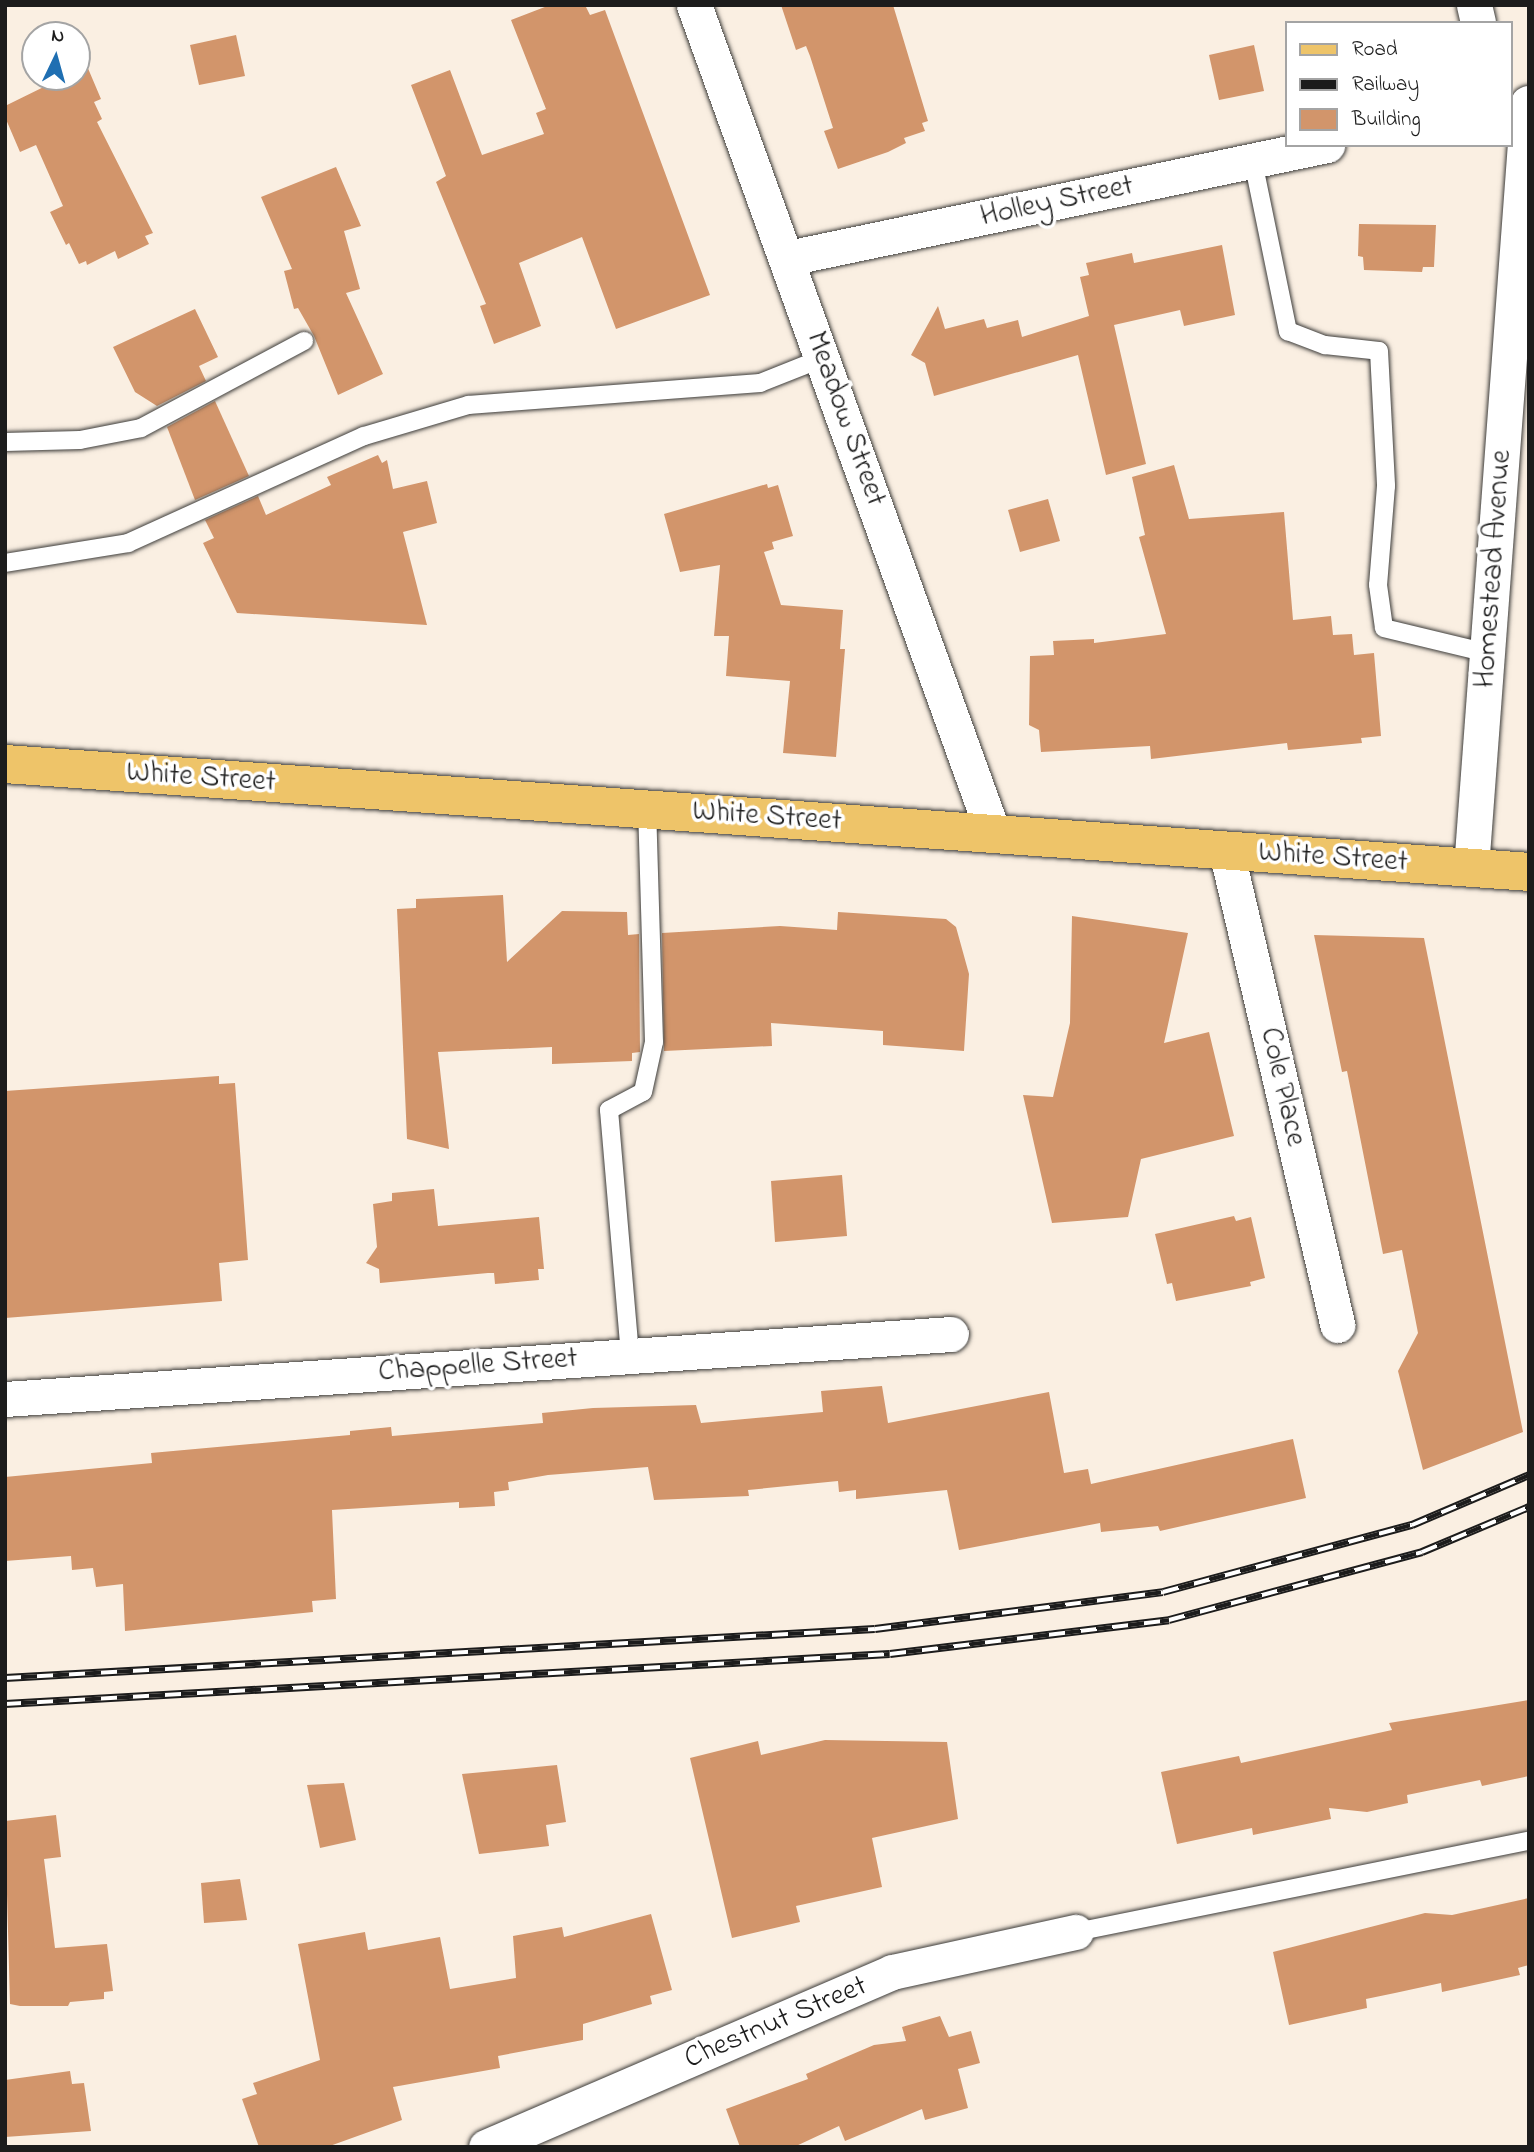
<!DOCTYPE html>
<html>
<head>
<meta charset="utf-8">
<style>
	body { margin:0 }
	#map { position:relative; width:1534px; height:2152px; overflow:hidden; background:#faefe2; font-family:"Indie Flower",sans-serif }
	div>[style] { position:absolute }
	.building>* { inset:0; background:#d2956b }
	.roads { filter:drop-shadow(0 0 2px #3d3c3a) drop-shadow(0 0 2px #3d3c3a) }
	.service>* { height:18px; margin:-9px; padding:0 9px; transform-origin:9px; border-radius:9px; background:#fff }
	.minor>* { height:35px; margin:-17.5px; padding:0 17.5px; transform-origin:17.5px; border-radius:17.5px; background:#fff }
	.primary>* { height:38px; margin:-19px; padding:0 19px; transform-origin:19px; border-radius:19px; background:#eec469 }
	.rail>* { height:8px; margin-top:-4px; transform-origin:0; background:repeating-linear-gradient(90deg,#fff 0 16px,#1c1c1c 0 32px); box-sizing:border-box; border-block:2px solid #1c1c1c }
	span { translate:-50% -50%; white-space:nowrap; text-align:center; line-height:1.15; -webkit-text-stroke:7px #fff; paint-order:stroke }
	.street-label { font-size:30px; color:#1c1c1c }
	.frame { position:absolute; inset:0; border:7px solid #1c1c1c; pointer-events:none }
	.legend { position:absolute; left:1285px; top:21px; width:228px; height:126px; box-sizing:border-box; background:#fff; border:2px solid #a4a4a4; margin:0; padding:9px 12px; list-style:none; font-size:21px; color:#1c1c1c }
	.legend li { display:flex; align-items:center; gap:14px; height:35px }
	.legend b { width:35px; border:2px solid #a4a4a4 }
	.north { position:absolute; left:21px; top:21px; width:70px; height:70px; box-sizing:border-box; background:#fff; border:2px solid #a4a4a4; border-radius:50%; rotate:5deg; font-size:19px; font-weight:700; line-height:28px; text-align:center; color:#1c1c1c }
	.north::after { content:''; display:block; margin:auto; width:24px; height:32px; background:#1f6fb2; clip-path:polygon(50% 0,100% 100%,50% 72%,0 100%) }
</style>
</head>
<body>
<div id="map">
	<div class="building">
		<div style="clip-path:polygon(550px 5px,585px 5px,590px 15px,605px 10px,710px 295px,616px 329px,582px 237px,519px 263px,541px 326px,494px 344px,480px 306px,486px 304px,436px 182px,446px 176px,411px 85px,450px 70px,482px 155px,544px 134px,536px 113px,546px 109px,511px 20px)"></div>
		<div style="clip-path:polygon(781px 5px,893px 5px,928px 121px,922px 123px,925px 131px,904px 138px,906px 143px,888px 152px,838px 169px,824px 131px,833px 128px,810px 56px,806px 46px,796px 50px)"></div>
		<div style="clip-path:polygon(236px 35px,245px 76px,199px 85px,190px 45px)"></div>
		<div style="clip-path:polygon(1254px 45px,1264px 91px,1219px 100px,1209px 55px)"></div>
		<div style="clip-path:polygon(87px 66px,101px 99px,94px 102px,102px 119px,97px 122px,153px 233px,145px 236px,149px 244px,118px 259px,115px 251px,87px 265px,86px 261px,79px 264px,69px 243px,66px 245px,50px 212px,63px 206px,36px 145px,20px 152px,5px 117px,5px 106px,64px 77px,77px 77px,77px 71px)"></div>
		<div style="clip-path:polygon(336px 167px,361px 226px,344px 231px,360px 289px,346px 293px,383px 374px,338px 395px,314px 336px,298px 308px,294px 309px,284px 271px,292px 269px,261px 197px)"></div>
		<div style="clip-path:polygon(1359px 224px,1436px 225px,1434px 267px,1423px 267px,1422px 272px,1364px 270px,1363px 257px,1358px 256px)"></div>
		<div style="clip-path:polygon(1222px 245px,1235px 315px,1184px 326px,1180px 310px,1114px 325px,1146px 464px,1106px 475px,1078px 355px,934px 396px,925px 363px,911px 355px,938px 306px,945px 329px,984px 319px,987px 328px,1018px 320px,1022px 337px,1089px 316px,1080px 277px,1089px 275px,1086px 263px,1132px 253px,1134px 263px)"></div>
		<div style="clip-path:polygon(195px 309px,218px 357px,199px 366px,206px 381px,157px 406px,135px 392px,113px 347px)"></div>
		<div style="clip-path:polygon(215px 401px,249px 476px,195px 500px,167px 427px)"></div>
		<div style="clip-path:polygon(378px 455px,382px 463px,387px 460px,393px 489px,427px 481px,437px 523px,403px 532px,427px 625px,237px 613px,203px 543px,214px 538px,205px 520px,258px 496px,266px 515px,331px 485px,327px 477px)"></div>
		<div style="clip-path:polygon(1174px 465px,1189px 519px,1284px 512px,1293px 620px,1331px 616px,1333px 635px,1352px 634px,1354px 655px,1374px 653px,1381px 736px,1361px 738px,1362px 743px,1288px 750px,1287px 743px,1151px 759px,1150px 746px,1041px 752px,1039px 730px,1029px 725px,1030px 656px,1054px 655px,1053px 641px,1094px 639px,1094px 643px,1166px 634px,1139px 537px,1145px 535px,1132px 477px)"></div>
		<div style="clip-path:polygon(767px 484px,768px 488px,778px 485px,793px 536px,772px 542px,774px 549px,764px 552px,781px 605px,843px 610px,840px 649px,845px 649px,836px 757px,783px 753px,790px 681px,726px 676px,729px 636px,714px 636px,720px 565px,680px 572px,664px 514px)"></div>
		<div style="clip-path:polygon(1048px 499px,1060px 541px,1020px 552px,1008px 510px)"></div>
		<div style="clip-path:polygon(503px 895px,507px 962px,562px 911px,627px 912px,628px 935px,639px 934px,640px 1052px,632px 1053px,632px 1061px,552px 1064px,552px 1047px,438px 1052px,449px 1149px,407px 1139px,397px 909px,416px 908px,416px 899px)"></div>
		<div style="clip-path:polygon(838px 912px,946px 919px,956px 927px,969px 974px,964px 1051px,883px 1045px,883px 1031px,771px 1023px,772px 1046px,664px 1051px,662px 933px,780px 926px,837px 930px)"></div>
		<div style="clip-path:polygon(1072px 916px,1188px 933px,1164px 1043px,1209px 1032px,1234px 1136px,1141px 1159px,1128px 1217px,1052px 1223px,1023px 1095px,1053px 1097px,1070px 1023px)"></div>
		<div style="clip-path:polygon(1314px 935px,1424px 938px,1523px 1432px,1423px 1470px,1398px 1371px,1418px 1333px,1402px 1250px,1383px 1254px,1347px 1071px,1342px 1072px)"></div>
		<div style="clip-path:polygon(219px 1076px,219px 1084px,235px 1083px,248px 1260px,219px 1263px,222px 1301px,5px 1318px,5px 1091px)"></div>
		<div style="clip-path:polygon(842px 1175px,847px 1236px,775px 1242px,771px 1181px)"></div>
		<div style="clip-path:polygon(434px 1189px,438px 1226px,539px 1217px,544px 1269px,538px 1269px,539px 1280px,495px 1284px,494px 1273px,488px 1273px,380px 1283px,379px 1269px,366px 1263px,377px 1247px,373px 1204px,392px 1201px,392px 1193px)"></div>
		<div style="clip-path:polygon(1234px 1216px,1236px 1221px,1251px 1217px,1265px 1278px,1250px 1282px,1251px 1286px,1176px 1301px,1172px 1283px,1167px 1284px,1155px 1234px)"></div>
		<div style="clip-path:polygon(882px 1386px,888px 1423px,1049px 1392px,1064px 1473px,1088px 1469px,1091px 1484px,1293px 1439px,1306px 1498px,1160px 1531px,1158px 1526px,1101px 1532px,1100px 1523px,959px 1550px,947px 1490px,856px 1499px,856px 1490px,839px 1492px,838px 1481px,748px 1490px,749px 1496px,654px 1500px,648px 1467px,548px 1475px,508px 1482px,509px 1490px,494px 1492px,495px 1506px,459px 1508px,459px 1502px,332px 1510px,336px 1599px,312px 1601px,313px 1612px,125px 1631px,123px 1584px,96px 1587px,93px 1568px,72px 1570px,71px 1556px,5px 1561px,5px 1477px,152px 1463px,151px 1453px,350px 1435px,350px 1431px,391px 1427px,392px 1436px,543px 1423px,542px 1413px,593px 1408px,696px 1405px,701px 1423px,823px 1412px,821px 1391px)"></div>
		<div style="clip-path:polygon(1529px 1700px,1529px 1776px,1482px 1786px,1480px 1780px,1407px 1795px,1408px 1803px,1367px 1812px,1329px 1808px,1331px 1819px,1253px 1835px,1252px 1828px,1177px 1844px,1161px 1772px,1239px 1756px,1241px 1763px,1392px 1730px,1389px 1723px)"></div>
		<div style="clip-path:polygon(825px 1740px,947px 1742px,958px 1819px,872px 1838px,882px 1887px,796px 1906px,800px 1922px,732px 1938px,690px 1758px,758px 1741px,761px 1755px)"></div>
		<div style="clip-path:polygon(557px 1765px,566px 1822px,546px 1825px,549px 1846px,479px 1854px,462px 1774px)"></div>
		<div style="clip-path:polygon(344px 1783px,356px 1840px,320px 1848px,307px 1785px)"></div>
		<div style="clip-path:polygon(56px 1815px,61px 1857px,44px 1859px,55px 1948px,107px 1944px,113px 1991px,104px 1992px,104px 1999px,70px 2002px,68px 2006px,20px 2006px,10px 2004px,5px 1821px)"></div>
		<div style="clip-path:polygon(240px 1879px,247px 1920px,204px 1923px,201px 1883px)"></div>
		<div style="clip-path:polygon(1529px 1898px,1529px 1965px,1518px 1968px,1520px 1975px,1442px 1992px,1441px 1983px,1395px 1993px,1366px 1999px,1367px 2008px,1289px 2025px,1273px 1952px,1425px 1913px,1452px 1915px)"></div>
		<div style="clip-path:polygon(651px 1914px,672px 1990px,650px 1996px,652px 2004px,583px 2024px,583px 2040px,498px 2056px,500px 2068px,393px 2087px,402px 2120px,327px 2147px,259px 2147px,242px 2099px,257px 2094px,253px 2083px,320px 2060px,298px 1944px,365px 1932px,368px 1950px,440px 1937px,450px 1989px,516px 1978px,513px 1936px,562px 1927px,564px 1937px)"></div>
		<div style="clip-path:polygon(940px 2016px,949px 2037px,971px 2031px,980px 2063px,958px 2069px,968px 2108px,925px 2120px,922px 2109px,845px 2141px,839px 2126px,794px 2147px,740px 2147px,726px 2109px,808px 2079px,806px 2074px,874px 2045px,906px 2041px,902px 2027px)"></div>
		<div style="clip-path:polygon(70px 2071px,72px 2084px,84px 2083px,91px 2131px,5px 2137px,5px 2080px)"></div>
	</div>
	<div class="roads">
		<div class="service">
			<div style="left:1253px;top:161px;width:174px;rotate:78.4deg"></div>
			<div style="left:1288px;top:331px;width:40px;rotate:21deg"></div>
			<div style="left:1325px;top:345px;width:54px;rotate:6.3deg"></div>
			<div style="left:1379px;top:351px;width:135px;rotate:87deg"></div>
			<div style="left:1386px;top:486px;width:99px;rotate:94.6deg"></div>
			<div style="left:1378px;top:585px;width:43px;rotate:82.1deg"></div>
			<div style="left:1384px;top:628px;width:106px;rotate:13.6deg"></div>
			<div style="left:5px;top:442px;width:75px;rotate:-1.5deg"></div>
			<div style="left:80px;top:440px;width:62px;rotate:-11.1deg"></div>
			<div style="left:141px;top:428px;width:185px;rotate:-28.1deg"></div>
			<div style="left:5px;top:563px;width:125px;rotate:-9.2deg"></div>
			<div style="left:128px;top:543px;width:259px;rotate:-24.4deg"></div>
			<div style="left:364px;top:436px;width:109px;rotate:-16.6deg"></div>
			<div style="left:468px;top:405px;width:293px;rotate:-4.3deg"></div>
			<div style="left:760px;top:383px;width:68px;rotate:-21.6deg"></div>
			<div style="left:630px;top:1355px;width:246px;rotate:-94.9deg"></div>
			<div style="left:609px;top:1110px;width:38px;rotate:-28deg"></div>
			<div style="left:643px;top:1092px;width:51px;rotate:-77.6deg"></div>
			<div style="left:654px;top:1042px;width:233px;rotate:-91.7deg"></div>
			<div style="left:1076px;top:1932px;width:462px;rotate:-11.4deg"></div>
		</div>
		<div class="minor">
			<div style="left:694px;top:5px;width:880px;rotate:70.14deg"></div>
			<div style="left:1474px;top:5px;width:18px;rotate:77deg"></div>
			<div style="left:788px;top:258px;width:551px;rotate:-11.84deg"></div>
			<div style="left:1226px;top:850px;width:488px;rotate:76.8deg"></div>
			<div style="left:1471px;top:868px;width:767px;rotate:-85.74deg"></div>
			<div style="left:5px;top:1399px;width:948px;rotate:-3.93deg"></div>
			<div style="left:486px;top:2147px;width:442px;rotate:-23.3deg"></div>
			<div style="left:892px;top:1972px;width:188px;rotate:-12.3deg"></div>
		</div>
		<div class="primary">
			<div style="left:5px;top:764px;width:1528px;rotate:4.05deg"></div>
		</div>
	</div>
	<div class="rail">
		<div style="left:5px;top:1678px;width:871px;rotate:-3.22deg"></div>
		<div style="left:875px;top:1629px;width:290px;rotate:-7.3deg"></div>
		<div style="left:1163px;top:1592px;width:258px;rotate:-15.1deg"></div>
		<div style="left:1412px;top:1525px;width:127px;rotate:-23.1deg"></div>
		<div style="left:5px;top:1704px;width:886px;rotate:-3.23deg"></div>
		<div style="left:890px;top:1654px;width:281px;rotate:-6.9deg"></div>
		<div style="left:1169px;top:1620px;width:262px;rotate:-15deg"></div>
		<div style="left:1422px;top:1552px;width:116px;rotate:-22.8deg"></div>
	</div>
	<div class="street-label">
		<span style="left:1057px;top:202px;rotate:-12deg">Holley Street</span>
		<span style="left:845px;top:419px;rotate:70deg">Meadow Street</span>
		<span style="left:1494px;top:569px;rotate:-86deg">Homestead Avenue</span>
		<span style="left:201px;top:778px;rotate:4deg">White Street</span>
		<span style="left:767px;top:817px;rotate:4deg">White Street</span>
		<span style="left:1333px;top:858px;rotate:4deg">White Street</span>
		<span style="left:1282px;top:1087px;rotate:77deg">Cole Place</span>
		<span style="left:478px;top:1366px;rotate:-4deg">Chappelle Street</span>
		<span style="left:776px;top:2023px;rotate:-23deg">Chestnut Street</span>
	</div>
	<div class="frame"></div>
	<ul class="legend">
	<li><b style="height:9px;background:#eec469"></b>Road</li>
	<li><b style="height:9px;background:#1c1c1c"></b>Railway</li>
	<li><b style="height:19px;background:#d2956b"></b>Building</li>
	</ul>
	<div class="north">N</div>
</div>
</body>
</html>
